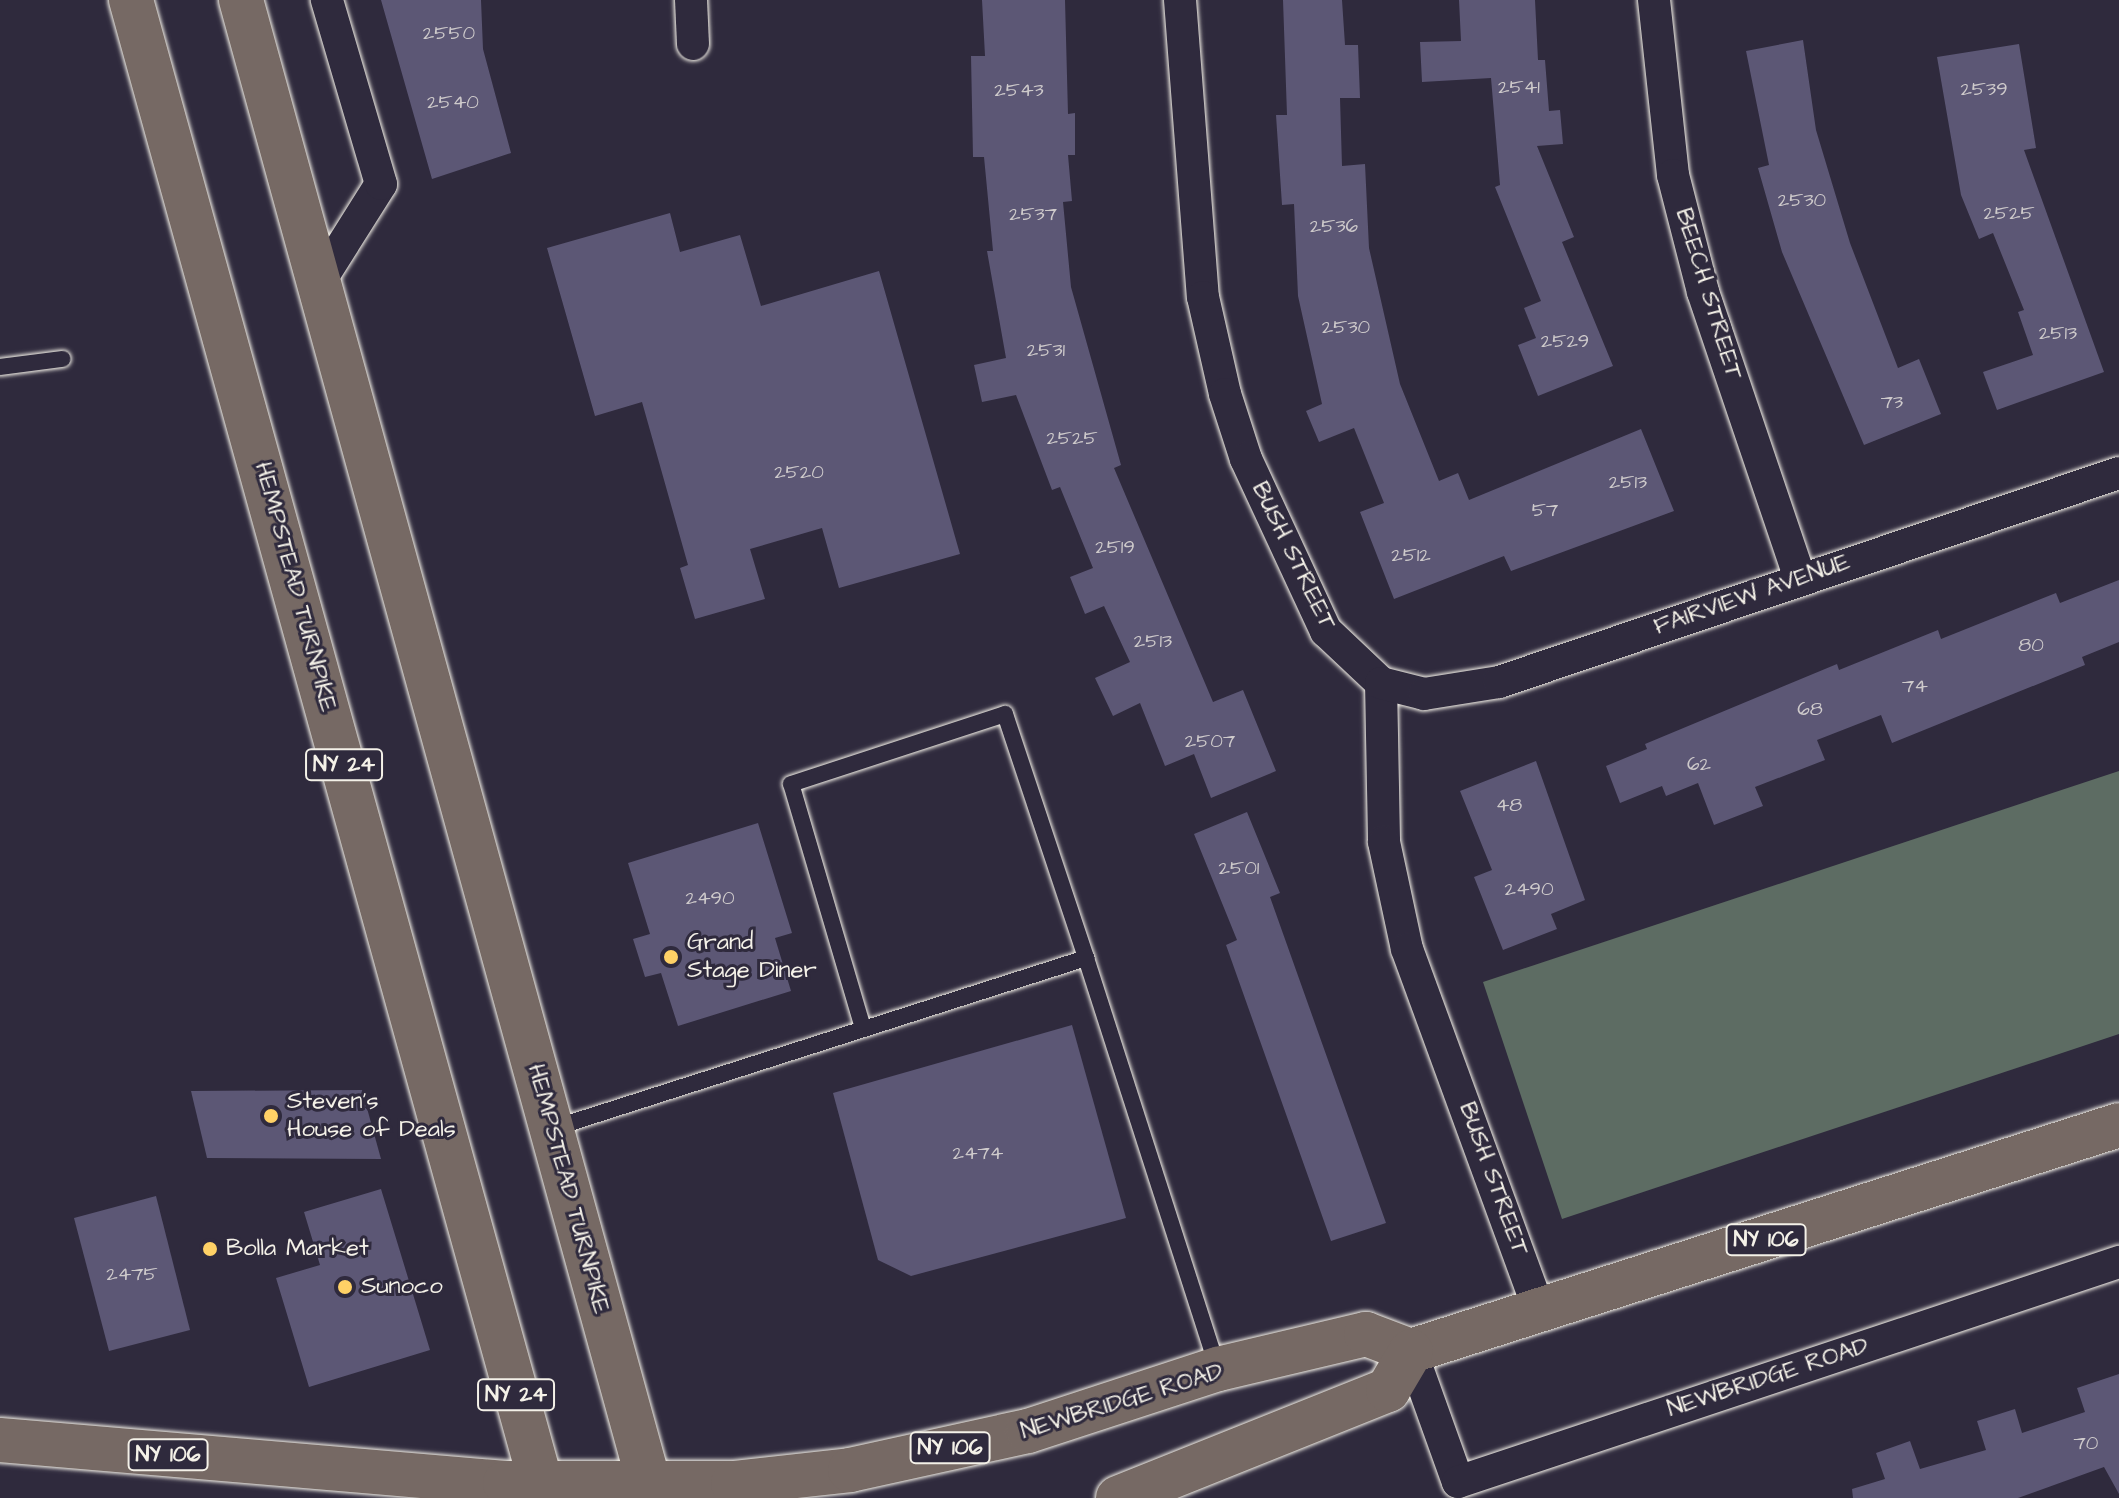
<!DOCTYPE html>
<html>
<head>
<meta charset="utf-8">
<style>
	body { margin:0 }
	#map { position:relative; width:2119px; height:1498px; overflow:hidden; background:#2f2a3d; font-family:"Architects Daughter",sans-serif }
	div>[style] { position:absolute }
	.green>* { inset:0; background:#5d6c63 }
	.building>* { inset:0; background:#5c5775 }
	.roads { filter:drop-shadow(0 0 2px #f4f1e8) drop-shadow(0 0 2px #f4f1e8) }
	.lane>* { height:16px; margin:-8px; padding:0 8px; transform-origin:8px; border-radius:8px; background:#2f2a3d }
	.street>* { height:32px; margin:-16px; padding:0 16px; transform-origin:16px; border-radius:16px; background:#2f2a3d }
	.primary>* { height:44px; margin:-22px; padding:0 22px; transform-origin:22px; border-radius:22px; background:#766964 }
	.dots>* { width:22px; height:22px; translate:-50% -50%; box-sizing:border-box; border:4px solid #2f2a3d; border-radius:50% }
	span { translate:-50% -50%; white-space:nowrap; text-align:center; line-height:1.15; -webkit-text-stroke:6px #2f2a3d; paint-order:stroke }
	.number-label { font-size:20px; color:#cecacb }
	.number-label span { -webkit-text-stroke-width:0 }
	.shield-label span { padding:2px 6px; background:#2f2a3d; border:2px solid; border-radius:6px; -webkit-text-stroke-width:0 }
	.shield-label { font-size:22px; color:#f4f1e8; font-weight:700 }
	.street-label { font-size:24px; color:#f4f1e8 }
	.poi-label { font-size:24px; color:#f4f1e8 }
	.left { translate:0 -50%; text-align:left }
</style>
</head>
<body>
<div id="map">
	<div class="green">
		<div style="clip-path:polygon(2119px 771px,2119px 1034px,1562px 1219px,1483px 982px)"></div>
	</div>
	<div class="building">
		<div style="clip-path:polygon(381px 0,481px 0,483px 49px,511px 153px,432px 179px)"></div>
		<div style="clip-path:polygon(982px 0,1065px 0,1068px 114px,1075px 113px,1075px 155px,1068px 155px,1072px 201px,1063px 202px,1071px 287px,1121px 465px,1114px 468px,1213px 702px,1243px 690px,1276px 771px,1211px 798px,1194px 754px,1165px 766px,1140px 703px,1113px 716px,1095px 678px,1130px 662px,1104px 606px,1085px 614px,1070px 577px,1093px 568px,1060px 487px,1052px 490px,1016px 395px,982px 402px,974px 365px,1006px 358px,987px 251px,993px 251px,984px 157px,973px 157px,971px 56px,985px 56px)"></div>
		<div style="clip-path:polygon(1283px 0,1342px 0,1345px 45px,1358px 45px,1360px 98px,1340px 98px,1342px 166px,1365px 164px,1369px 248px,1400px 384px,1439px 481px,1458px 473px,1469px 500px,1641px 429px,1674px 511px,1511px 571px,1504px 556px,1394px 599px,1360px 512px,1384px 503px,1354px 428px,1319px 442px,1306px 411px,1322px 404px,1298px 296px,1294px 204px,1282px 205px,1276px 115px,1287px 115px)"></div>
		<div style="clip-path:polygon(1459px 0,1535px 0,1538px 60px,1545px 60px,1549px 111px,1560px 110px,1563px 144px,1537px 146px,1574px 237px,1562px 242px,1613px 366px,1538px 396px,1518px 345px,1536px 338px,1524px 308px,1541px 301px,1495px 187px,1500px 185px,1491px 78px,1422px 82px,1420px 42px,1461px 41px)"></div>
		<div style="clip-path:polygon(1803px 40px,1816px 130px,1850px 243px,1898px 368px,1919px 359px,1941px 414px,1864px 445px,1782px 252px,1758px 168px,1769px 165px,1746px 51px)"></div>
		<div style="clip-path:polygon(2019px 44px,2036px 148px,2024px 150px,2104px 372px,1997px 410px,1983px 372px,2033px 355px,2018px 312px,2024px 310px,1993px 233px,1979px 239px,1961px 195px,1937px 57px)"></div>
		<div style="clip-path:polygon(670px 213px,680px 252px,740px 235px,761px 306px,879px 271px,960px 554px,839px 588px,822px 528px,750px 549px,765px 599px,695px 619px,680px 568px,688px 565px,642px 402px,595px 416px,547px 248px)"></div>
		<div style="clip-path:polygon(2119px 580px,2119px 642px,2082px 657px,2085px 665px,1892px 743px,1881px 715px,1817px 740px,1825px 760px,1755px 787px,1763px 806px,1714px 825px,1698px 783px,1666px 796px,1662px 786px,1620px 803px,1606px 766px,1647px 749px,1645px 744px,1837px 664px,1839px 670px,1938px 630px,1941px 639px,2056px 593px,2060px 603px)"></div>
		<div style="clip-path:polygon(1536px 761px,1585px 900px,1551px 914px,1557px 929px,1503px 950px,1474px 877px,1492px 870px,1460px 791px)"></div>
		<div style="clip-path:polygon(1247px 812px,1280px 893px,1270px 897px,1386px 1223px,1331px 1241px,1226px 945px,1237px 940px,1194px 834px)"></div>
		<div style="clip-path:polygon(758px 823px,792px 933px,775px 938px,791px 991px,678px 1026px,661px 973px,645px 977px,633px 939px,650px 934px,628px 863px)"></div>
		<div style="clip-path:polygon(1072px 1025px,1126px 1218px,911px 1276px,878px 1260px,833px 1093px)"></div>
		<div style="clip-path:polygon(362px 1090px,381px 1159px,207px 1158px,191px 1091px)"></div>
		<div style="clip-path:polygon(381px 1189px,430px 1350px,309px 1387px,276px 1278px,320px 1265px,304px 1212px)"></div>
		<div style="clip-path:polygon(156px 1196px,190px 1330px,109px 1351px,74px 1218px)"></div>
		<div style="clip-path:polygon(2119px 1374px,2119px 1494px,2104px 1467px,2018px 1498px,1853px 1498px,1852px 1489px,1885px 1479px,1876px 1453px,1910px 1441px,1920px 1469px,1986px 1450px,1977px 1421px,2015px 1409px,2022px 1433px,2085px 1412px,2077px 1388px)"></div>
	</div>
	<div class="roads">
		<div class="lane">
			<div style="left:0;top:367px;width:63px;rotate:-7.4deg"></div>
			<div style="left:863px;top:1028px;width:254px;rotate:-106.4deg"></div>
			<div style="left:791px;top:784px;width:225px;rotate:-18.1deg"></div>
			<div style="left:1005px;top:714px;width:257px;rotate:71.6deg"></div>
			<div style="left:554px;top:1128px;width:559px;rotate:-17.72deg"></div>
			<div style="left:1086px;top:958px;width:429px;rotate:72.2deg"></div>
		</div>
		<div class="street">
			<div style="left:691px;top:0;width:44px;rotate:87.4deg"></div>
			<div style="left:1180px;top:0;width:298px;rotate:85.6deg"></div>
			<div style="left:1203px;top:297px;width:99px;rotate:77.2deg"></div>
			<div style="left:1225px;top:394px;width:68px;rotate:72.1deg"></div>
			<div style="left:1246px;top:459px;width:190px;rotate:65.1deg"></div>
			<div style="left:1326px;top:631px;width:76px;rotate:43.4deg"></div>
			<div style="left:1381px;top:683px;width:159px;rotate:88.9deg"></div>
			<div style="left:1384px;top:842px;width:109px;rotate:77.9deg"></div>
			<div style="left:1407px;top:949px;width:388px;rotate:69.9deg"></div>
			<div style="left:1654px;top:0;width:176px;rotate:83.8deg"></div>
			<div style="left:1673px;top:175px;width:121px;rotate:75.6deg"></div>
			<div style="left:1703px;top:292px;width:303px;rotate:71.3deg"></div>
			<div style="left:318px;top:284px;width:118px;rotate:-57.8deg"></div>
			<div style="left:381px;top:184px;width:192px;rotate:-106.4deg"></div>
			<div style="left:1381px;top:683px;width:44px;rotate:14.3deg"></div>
			<div style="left:1424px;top:694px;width:76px;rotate:-9.1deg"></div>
			<div style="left:1499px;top:682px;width:654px;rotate:-18.63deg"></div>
			<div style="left:1411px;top:1351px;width:139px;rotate:70.3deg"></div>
			<div style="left:1458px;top:1482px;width:697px;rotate:-18.41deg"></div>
		</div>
		<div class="primary">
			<div style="left:131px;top:0;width:1554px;rotate:74.55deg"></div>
			<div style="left:241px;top:0;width:1554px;rotate:74.62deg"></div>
			<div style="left:0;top:1440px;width:507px;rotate:4.87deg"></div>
			<div style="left:505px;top:1483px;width:228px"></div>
			<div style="left:733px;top:1483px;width:118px;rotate:-6.3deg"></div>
			<div style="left:850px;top:1470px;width:182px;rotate:-12.4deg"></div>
			<div style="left:1028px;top:1431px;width:200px;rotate:-18.1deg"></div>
			<div style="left:1218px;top:1369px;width:152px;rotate:-13.3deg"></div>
			<div style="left:1366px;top:1334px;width:48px;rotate:20.7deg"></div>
			<div style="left:1411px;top:1351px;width:743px;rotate:-17.7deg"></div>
			<div style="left:1118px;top:1498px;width:291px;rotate:-21.8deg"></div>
			<div style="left:1388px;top:1390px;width:45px;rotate:-59.5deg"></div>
		</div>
	</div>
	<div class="dots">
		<div style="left:671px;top:957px;background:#ffd166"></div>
		<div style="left:271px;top:1116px;background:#ffd166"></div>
		<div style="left:210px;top:1249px;background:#ffd166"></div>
		<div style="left:345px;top:1287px;background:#ffd166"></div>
	</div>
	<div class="number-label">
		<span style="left:449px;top:33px">2550</span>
		<span style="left:1519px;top:87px">2541</span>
		<span style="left:1984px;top:89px">2539</span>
		<span style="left:1019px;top:90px">2543</span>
		<span style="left:453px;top:102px">2540</span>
		<span style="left:1802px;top:200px">2530</span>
		<span style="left:2009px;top:213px">2525</span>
		<span style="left:1033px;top:214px">2537</span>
		<span style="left:1334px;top:226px">2536</span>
		<span style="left:1346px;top:327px">2530</span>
		<span style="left:2058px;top:333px">2513</span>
		<span style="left:1565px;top:341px">2529</span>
		<span style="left:1046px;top:350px">2531</span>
		<span style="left:1892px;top:402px">73</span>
		<span style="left:1072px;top:438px">2525</span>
		<span style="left:799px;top:472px">2520</span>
		<span style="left:1628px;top:482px">2513</span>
		<span style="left:1545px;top:510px">57</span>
		<span style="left:1115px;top:547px">2519</span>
		<span style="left:1411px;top:555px">2512</span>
		<span style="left:1153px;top:641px">2513</span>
		<span style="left:2031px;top:645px">80</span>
		<span style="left:1915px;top:686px">74</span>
		<span style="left:1810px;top:709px">68</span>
		<span style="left:1210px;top:741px">2507</span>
		<span style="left:1699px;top:764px">62</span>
		<span style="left:1509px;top:805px">48</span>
		<span style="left:1239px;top:868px">2501</span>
		<span style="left:1529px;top:889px">2490</span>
		<span style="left:710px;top:898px">2490</span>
		<span style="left:978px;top:1153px">2474</span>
		<span style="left:132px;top:1274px">2475</span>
		<span style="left:2086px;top:1443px">70</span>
	</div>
	<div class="shield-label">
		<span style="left:344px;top:765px">NY 24</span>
		<span style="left:1766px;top:1240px">NY 106</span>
		<span style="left:516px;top:1395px">NY 24</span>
		<span style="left:950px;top:1448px">NY 106</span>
		<span style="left:168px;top:1455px">NY 106</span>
	</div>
	<div class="street-label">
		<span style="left:1708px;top:294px;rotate:73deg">BEECH STREET</span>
		<span style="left:1293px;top:556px;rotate:64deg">BUSH STREET</span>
		<span style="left:295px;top:587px;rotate:75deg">HEMPSTEAD TURNPIKE</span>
		<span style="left:1752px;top:595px;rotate:-19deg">FAIRVIEW AVENUE</span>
		<span style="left:1493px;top:1179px;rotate:70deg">BUSH STREET</span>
		<span style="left:568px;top:1189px;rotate:75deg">HEMPSTEAD TURNPIKE</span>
		<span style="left:1768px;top:1378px;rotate:-18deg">NEWBRIDGE ROAD</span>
		<span style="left:1122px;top:1402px;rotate:-17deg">NEWBRIDGE ROAD</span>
	</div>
	<div class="poi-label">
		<span class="left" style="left:687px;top:957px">Grand<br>Stage Diner</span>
		<span class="left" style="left:287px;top:1116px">Steven's<br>House of Deals</span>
		<span class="left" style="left:226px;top:1249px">Bolla Market</span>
		<span class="left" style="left:361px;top:1287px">Sunoco</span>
	</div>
</div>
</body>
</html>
